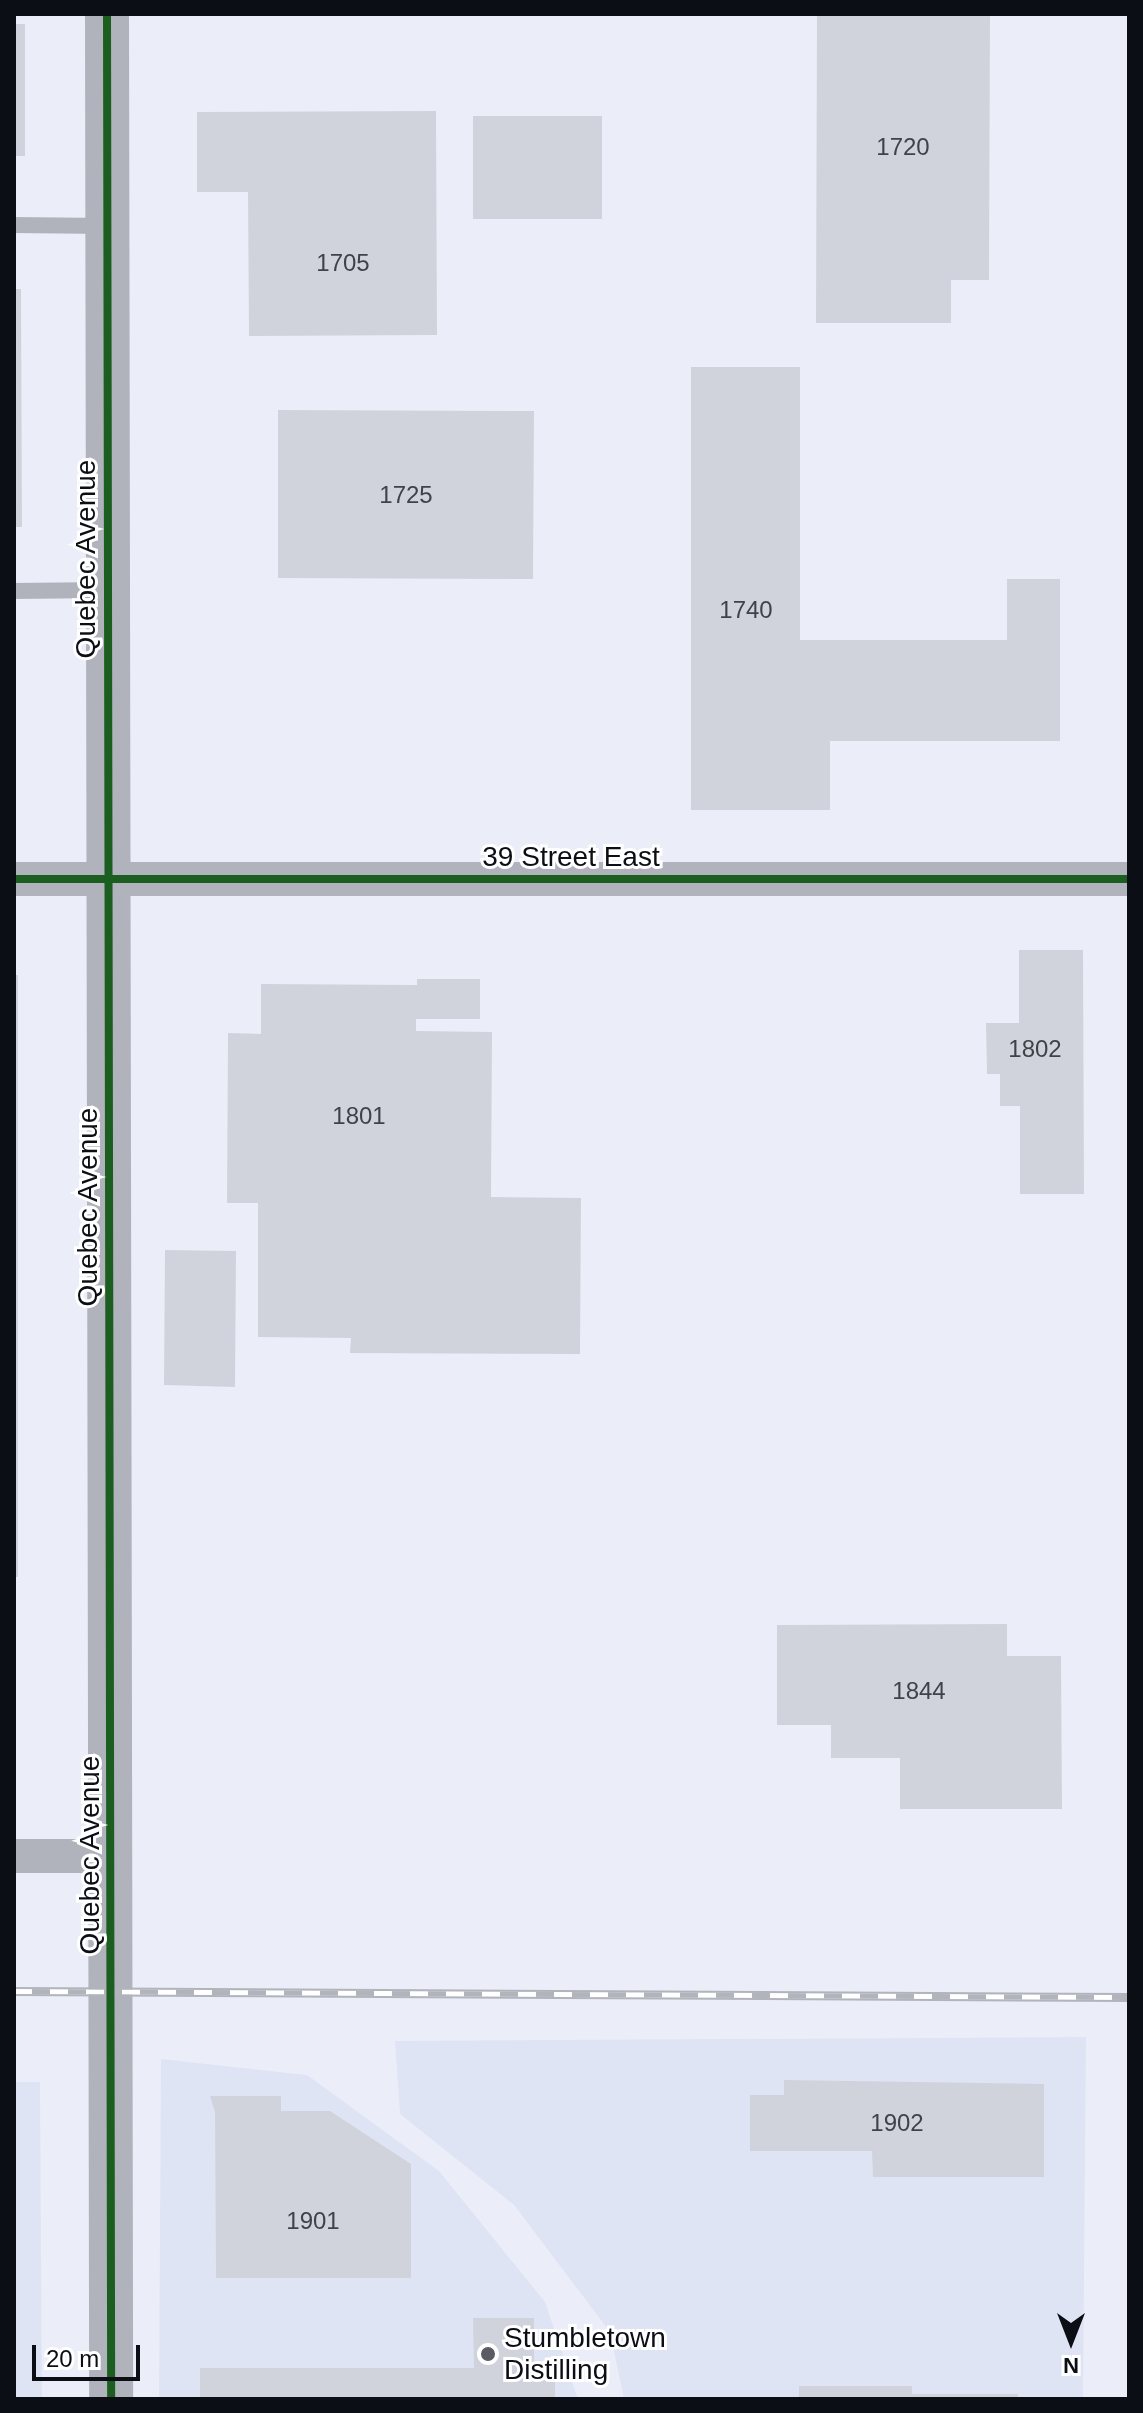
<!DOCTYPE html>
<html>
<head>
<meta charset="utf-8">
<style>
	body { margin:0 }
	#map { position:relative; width:1143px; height:2413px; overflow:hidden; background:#ebeef8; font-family:Arial,sans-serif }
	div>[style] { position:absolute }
	.built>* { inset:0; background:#dfe4f5 }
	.building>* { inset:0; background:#d1d3dc }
	.lane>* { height:16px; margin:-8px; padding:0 8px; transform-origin:8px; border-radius:8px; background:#b1b3bc }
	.street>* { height:34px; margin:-17px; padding:0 17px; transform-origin:17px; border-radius:17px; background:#b1b3bc }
	.secondary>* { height:44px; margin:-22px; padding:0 22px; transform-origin:22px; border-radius:22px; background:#b0b2bc }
	.rail>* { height:9px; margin-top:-4.5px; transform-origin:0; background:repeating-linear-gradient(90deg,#fff 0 18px,#b2b4bc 0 36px); box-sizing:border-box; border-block:2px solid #b2b4bc }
	.cycleway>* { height:8px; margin:-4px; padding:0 4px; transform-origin:4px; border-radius:4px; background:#1b5e20 }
	.dots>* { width:22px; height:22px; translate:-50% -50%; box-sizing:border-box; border:4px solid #fff; border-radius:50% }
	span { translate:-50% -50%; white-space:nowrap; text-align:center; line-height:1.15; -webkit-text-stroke:6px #fff; paint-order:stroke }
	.number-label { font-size:24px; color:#40424a }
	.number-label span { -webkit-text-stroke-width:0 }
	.street-label { font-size:28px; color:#0c0e15 }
	.poi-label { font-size:28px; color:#0c0e15 }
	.left { translate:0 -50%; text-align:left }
	.frame { position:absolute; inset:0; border:16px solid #0c0e15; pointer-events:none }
	.north { position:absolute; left:1031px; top:2301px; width:80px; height:80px; -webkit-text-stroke:6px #fff; paint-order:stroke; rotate:180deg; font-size:22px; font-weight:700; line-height:32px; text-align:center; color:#0c0e15 }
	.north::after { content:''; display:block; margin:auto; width:28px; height:36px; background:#0c0e15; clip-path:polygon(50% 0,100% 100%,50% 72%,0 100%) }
	.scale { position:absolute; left:32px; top:2345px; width:108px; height:36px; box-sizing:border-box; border:4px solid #0c0e15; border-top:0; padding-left:10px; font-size:24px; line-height:28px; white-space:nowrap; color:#0c0e15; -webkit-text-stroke:6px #fff; paint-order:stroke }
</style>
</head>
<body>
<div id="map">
	<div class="built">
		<div style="clip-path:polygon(1086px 2037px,1083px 2399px,624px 2399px,610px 2332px,514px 2205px,400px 2114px,395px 2041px)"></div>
		<div style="clip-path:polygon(161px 2059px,307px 2075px,439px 2171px,545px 2302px,578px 2399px,159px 2399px)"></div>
		<div style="clip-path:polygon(14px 2082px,40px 2082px,42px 2399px,14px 2399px)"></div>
	</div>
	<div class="building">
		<div style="clip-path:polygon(817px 14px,990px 14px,989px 280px,951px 280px,951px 323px,816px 323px)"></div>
		<div style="clip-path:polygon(14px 24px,25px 24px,25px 156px,14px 156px)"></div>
		<div style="clip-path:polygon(436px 111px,437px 335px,249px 336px,248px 192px,197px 192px,197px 112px)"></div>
		<div style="clip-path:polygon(473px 116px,602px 116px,602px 219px,473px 219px)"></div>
		<div style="clip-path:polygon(14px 289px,21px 289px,22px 527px,14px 527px)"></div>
		<div style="clip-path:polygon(691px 367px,800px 367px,800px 640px,1007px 640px,1007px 579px,1060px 579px,1060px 741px,830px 741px,830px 810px,691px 810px)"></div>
		<div style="clip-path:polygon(278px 410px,534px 411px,533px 579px,278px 578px)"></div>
		<div style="clip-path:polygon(1019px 950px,1083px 950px,1084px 1194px,1020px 1194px,1020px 1106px,1000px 1106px,1000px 1074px,987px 1074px,986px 1023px,1019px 1023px)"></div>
		<div style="clip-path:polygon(14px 975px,18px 975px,18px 1577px,14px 1577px)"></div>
		<div style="clip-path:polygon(417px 979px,480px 979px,480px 1019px,416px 1019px,416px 1031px,492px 1032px,491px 1197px,581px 1198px,580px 1354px,350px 1353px,351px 1338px,258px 1337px,258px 1203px,227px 1203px,228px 1033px,261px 1034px,261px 984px,417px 985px)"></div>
		<div style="clip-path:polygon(165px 1250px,236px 1251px,235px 1387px,164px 1385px)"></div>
		<div style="clip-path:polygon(1007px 1624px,1007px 1656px,1061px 1656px,1062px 1809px,900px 1809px,900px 1758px,831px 1758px,831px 1725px,777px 1725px,777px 1625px)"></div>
		<div style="clip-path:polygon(784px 2080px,1044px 2084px,1044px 2177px,873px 2177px,872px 2151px,750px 2151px,750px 2095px,784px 2095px)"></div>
		<div style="clip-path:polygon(210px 2096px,281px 2096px,281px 2111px,330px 2111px,411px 2164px,411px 2278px,216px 2278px,215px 2112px)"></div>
		<div style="clip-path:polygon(473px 2318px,534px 2318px,534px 2368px,555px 2368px,555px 2399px,200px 2399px,200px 2368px,474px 2368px)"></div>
		<div style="clip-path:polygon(799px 2386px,912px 2386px,912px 2394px,1018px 2394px,1018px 2399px,799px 2399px)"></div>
	</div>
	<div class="lane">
		<div style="left:14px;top:225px;width:92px;rotate:0.6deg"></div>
		<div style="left:14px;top:591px;width:93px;rotate:-0.6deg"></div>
	</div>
	<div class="street">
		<div style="left:14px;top:879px;width:1115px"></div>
		<div style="left:14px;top:1856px;width:98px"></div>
	</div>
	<div class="secondary">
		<div style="left:107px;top:14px;width:2385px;rotate:89.9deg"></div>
	</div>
	<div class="rail">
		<div style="left:14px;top:1991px;width:1115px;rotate:0.31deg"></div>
	</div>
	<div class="cycleway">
		<div style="left:107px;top:14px;width:2385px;rotate:89.9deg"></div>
		<div style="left:14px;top:879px;width:1115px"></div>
	</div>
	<div class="dots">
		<div style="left:488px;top:2354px;background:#5a5c64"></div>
	</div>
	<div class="number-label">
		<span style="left:903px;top:147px">1720</span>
		<span style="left:343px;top:263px">1705</span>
		<span style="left:406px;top:495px">1725</span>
		<span style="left:746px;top:610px">1740</span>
		<span style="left:1035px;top:1049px">1802</span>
		<span style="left:359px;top:1116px">1801</span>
		<span style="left:919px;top:1691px">1844</span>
		<span style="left:897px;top:2123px">1902</span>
		<span style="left:313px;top:2221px">1901</span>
	</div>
	<div class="street-label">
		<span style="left:86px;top:559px;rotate:-90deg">Quebec Avenue</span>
		<span style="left:571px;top:857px">39 Street East</span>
		<span style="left:88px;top:1207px;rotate:-90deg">Quebec Avenue</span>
		<span style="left:90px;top:1855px;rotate:-90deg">Quebec Avenue</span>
	</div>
	<div class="poi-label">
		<span class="left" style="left:504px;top:2354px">Stumbletown<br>Distilling</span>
	</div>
	<div class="frame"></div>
	<div class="north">N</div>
	<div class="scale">20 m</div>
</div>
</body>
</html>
